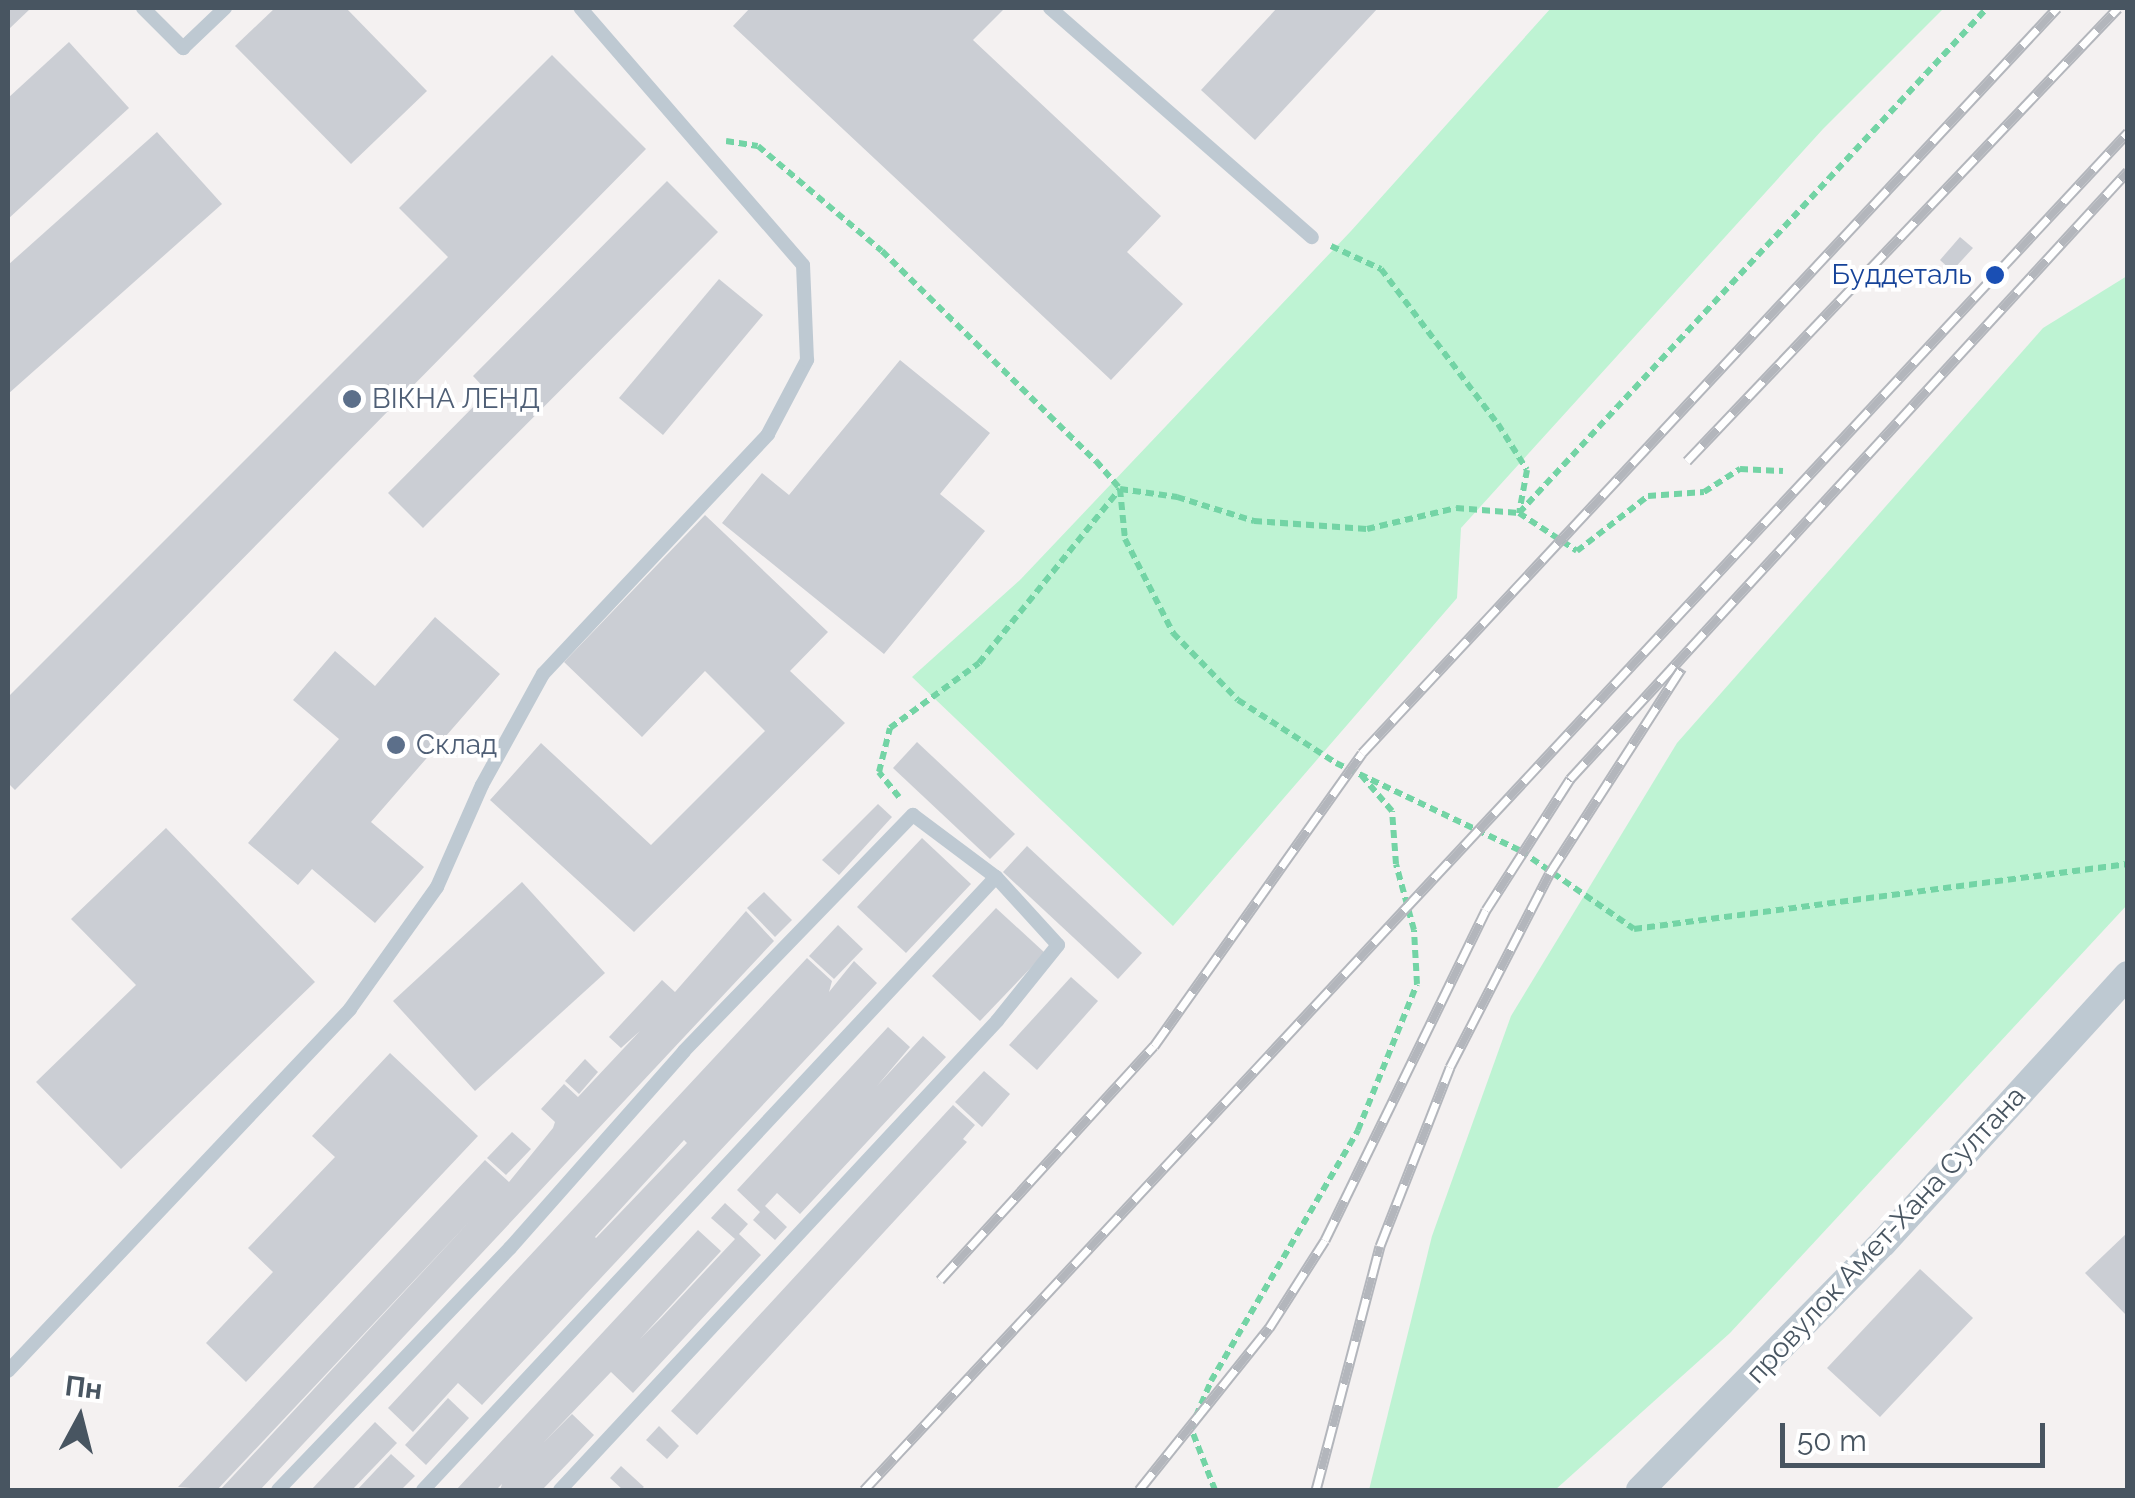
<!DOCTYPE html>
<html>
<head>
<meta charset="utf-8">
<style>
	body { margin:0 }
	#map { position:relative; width:2135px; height:1498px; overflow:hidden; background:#f4f1f1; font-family:Raleway,sans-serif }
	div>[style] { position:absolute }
	.green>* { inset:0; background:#bef3d3 }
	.building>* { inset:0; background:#cbced4 }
	.path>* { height:6px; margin-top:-3px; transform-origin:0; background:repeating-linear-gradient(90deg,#73d4a5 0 8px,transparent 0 13px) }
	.lane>* { height:14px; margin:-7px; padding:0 7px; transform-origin:7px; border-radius:7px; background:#bec9d2 }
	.street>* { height:28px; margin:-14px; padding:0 14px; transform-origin:14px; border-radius:14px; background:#bec9d2 }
	.rail>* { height:11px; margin-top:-5.5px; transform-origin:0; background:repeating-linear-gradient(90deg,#fff 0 22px,#b3b6bc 0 44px); box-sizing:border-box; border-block:2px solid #b3b6bc }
	.dots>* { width:28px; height:28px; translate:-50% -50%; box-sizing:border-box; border:5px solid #fff; border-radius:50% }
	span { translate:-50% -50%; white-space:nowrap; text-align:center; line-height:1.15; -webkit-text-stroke:8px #fff; paint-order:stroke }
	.transit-label { font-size:28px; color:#164399 }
	.right { translate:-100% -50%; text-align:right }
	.service-label { font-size:28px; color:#4e5e75 }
	.left { translate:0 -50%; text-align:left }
	.street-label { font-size:28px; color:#485561 }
	.frame { position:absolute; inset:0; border:10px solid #485561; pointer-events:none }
	.north { position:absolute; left:30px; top:1368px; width:100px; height:100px; -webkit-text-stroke:8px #fff; paint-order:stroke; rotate:7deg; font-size:28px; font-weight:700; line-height:40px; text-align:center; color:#485561 }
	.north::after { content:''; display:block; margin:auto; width:35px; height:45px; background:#485561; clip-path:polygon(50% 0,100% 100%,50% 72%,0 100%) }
	.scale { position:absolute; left:1780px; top:1423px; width:265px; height:45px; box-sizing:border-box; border:5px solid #485561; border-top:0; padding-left:12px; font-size:30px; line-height:35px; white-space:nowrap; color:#485561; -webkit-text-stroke:8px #fff; paint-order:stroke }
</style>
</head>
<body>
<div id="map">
	<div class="green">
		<div style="clip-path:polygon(1551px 8px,1944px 8px,1823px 129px,1461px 528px,1457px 598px,1173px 926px,912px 677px,1020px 580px,1351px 231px)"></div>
		<div style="clip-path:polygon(2127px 276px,2127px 905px,1730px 1333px,1555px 1490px,1369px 1490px,1432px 1236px,1511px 1016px,1677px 743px,2043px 328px)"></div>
	</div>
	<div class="building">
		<div style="clip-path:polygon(8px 8px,31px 8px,8px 30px)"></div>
		<div style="clip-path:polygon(275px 8px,346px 8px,427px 91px,351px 164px,235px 46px)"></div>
		<div style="clip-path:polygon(750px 8px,1005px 8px,973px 40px,1161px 216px,1127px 252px,1183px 304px,1111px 380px,733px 26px)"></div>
		<div style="clip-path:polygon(1277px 8px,1378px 8px,1255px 140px,1201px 90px)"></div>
		<div style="clip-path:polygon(69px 42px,129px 108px,8px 219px,8px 98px)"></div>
		<div style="clip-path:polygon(552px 55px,646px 149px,15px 790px,8px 783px,8px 697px,448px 257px,399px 208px)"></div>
		<div style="clip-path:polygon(157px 132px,222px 204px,8px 394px,8px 265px)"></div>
		<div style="clip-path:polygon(667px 181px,718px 232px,423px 528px,388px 493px,488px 392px,473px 376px)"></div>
		<div style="clip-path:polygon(1960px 237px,1973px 248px,1952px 271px,1940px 260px)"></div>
		<div style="clip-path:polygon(719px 279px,763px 315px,663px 435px,619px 398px)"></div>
		<div style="clip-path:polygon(900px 360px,990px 433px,940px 494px,985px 531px,884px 654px,722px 523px,762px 473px,789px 495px)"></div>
		<div style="clip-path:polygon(705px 515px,828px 632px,790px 671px,845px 723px,634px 932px,490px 800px,541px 743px,651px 845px,765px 731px,705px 671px,642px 737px,564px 662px)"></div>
		<div style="clip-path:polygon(435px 617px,500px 674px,371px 822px,424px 867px,375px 923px,312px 869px,298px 885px,248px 843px,339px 739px,293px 700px,335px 651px,375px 686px)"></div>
		<div style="clip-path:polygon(917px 742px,1015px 834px,990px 859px,893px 768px)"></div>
		<div style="clip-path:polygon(878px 804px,892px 817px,839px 875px,822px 860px)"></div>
		<div style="clip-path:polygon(166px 828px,315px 982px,121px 1169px,36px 1082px,136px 985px,71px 919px)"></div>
		<div style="clip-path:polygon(922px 838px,971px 884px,906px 953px,857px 907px)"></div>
		<div style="clip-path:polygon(1027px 846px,1142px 953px,1118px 979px,1003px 872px)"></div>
		<div style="clip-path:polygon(522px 882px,605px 973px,475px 1091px,393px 1001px)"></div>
		<div style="clip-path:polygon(764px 892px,792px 920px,775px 937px,747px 908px)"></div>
		<div style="clip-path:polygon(996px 908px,1045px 953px,980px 1021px,932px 976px)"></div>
		<div style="clip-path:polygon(746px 911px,774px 941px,260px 1490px,220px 1490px,469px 1222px,217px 1490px,178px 1487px,485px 1160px,509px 1182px,553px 1128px,555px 1122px,541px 1109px,564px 1084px,578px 1097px,640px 1031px,621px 1048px,609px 1037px,662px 980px,675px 992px)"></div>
		<div style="clip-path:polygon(838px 925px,863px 949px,834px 979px,809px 956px)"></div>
		<div style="clip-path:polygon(evenodd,807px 958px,832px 981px,829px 992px,854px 961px,877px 983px,482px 1405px,458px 1383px,413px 1432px,388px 1408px,807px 958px,684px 1140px,687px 1143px,596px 1238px,595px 1237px,684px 1140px)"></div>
		<div style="clip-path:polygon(1071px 977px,1098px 1001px,1037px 1070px,1009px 1045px)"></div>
		<div style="clip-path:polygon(888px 1027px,910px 1047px,877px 1086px,923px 1036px,946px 1057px,800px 1214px,777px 1193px,765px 1206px,787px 1227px,775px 1240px,753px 1220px,760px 1212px,737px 1190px)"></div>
		<div style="clip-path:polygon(390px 1053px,478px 1136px,246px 1382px,206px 1343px,273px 1272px,248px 1248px,335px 1157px,312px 1136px)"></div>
		<div style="clip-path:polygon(585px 1059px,598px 1072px,579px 1094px,565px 1081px)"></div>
		<div style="clip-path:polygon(984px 1071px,1010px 1094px,982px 1127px,955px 1102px)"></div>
		<div style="clip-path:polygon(953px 1105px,975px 1125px,963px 1139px,967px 1142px,697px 1435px,671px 1411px)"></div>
		<div style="clip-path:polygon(512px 1132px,531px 1149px,506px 1175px,487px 1158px)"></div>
		<div style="clip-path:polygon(725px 1203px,748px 1224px,739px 1234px,761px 1255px,633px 1393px,611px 1372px,543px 1443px,572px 1414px,594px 1435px,569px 1462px,542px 1490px,500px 1490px,502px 1484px,496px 1490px,456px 1490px,698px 1230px,721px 1251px,640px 1339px,662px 1317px,735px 1239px,711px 1218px)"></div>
		<div style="clip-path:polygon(2128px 1232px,2128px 1317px,2085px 1273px)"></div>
		<div style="clip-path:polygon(1920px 1269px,1973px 1318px,1880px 1417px,1827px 1368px)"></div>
		<div style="clip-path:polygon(448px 1398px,469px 1418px,426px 1465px,405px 1445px)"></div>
		<div style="clip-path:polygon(375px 1422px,397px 1443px,352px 1490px,311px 1490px)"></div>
		<div style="clip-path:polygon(659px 1426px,679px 1446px,667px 1459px,646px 1440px)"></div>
		<div style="clip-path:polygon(391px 1454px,415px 1476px,401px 1490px,357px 1490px)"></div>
		<div style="clip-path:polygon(621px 1466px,644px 1487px,640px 1490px,623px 1490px,610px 1478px)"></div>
	</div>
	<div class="path">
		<div style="left:726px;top:141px;width:32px;rotate:9deg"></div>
		<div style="left:758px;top:146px;width:162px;rotate:40.3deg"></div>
		<div style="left:882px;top:251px;width:300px;rotate:44.5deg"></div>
		<div style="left:1096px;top:461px;width:37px;rotate:49deg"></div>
		<div style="left:1120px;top:489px;width:50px;rotate:84.3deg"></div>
		<div style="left:1125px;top:539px;width:106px;rotate:62.9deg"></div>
		<div style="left:1173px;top:633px;width:93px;rotate:45.9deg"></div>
		<div style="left:1238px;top:700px;width:117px;rotate:32.7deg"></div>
		<div style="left:1336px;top:763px;width:205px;rotate:25.4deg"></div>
		<div style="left:1521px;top:851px;width:137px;rotate:34.6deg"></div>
		<div style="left:1634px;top:929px;width:498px;rotate:-7.5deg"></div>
		<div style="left:1331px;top:246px;width:55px;rotate:24.7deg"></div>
		<div style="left:1381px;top:269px;width:194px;rotate:53deg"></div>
		<div style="left:1498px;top:424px;width:54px;rotate:57.8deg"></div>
		<div style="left:1527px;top:470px;width:44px;rotate:100.5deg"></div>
		<div style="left:1519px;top:513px;width:689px;rotate:-47.18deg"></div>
		<div style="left:899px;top:797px;width:32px;rotate:-129deg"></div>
		<div style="left:879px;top:772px;width:45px;rotate:-76deg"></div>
		<div style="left:890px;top:728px;width:110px;rotate:-36.1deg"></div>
		<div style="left:979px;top:663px;width:224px;rotate:-51deg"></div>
		<div style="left:1120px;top:489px;width:58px;rotate:8deg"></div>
		<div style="left:1177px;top:497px;width:81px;rotate:17.3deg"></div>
		<div style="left:1254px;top:521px;width:113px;rotate:4deg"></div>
		<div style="left:1367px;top:529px;width:91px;rotate:-13.3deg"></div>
		<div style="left:1456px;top:508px;width:63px;rotate:4.5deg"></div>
		<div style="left:1519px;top:513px;width:69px;rotate:33.2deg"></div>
		<div style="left:1577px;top:551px;width:90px;rotate:-37.8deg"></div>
		<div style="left:1648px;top:496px;width:56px;rotate:-4.1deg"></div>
		<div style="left:1704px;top:492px;width:43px;rotate:-32.6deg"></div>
		<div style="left:1740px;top:469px;width:43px;rotate:2.7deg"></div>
		<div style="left:1215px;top:1490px;width:66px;rotate:-111.2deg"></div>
		<div style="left:1191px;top:1428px;width:51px;rotate:-66.9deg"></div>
		<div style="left:1211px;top:1381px;width:291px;rotate:-59.6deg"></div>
		<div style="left:1358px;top:1130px;width:157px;rotate:-68deg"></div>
		<div style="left:1417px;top:984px;width:54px;rotate:-93.2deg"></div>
		<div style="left:1414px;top:930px;width:68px;rotate:-105.3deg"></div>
		<div style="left:1396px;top:864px;width:53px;rotate:-94.3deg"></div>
		<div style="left:1392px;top:811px;width:46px;rotate:-130.6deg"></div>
	</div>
	<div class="lane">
		<div style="left:143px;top:8px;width:57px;rotate:45deg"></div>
		<div style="left:183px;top:48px;width:58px;rotate:-43.6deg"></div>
		<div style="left:1050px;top:8px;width:348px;rotate:41.2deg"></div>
		<div style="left:8px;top:1371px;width:498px;rotate:-46.6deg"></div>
		<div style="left:350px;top:1009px;width:150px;rotate:-54.5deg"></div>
		<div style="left:437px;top:887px;width:111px;rotate:-66.2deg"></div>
		<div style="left:482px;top:785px;width:127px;rotate:-61.2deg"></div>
		<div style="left:543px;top:674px;width:329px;rotate:-46.8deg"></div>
		<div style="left:768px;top:434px;width:84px;rotate:-62.2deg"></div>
		<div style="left:807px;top:360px;width:95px;rotate:-92.4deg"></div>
		<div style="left:803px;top:265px;width:340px;rotate:-130.9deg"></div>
		<div style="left:278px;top:1490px;width:335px;rotate:-46.2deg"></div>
		<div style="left:510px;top:1248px;width:263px;rotate:-48.5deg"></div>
		<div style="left:684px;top:1051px;width:329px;rotate:-45.9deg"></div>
		<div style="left:913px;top:815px;width:104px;rotate:36.8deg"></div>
		<div style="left:996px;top:877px;width:92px;rotate:47.6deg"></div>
		<div style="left:1058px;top:945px;width:97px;rotate:128.8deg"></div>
		<div style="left:997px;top:1021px;width:641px;rotate:132.98deg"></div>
		<div style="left:423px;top:1490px;width:839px;rotate:-46.93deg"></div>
	</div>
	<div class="street">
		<div style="left:1640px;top:1490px;width:346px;rotate:-45.5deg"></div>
		<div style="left:1883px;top:1243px;width:363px;rotate:-47.6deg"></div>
	</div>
	<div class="rail">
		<div style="left:1687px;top:461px;width:625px;rotate:-46.43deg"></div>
		<div style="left:940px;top:1280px;width:317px;rotate:-47.6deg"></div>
		<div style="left:1154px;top:1046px;width:359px;rotate:-54.6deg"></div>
		<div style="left:1362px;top:753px;width:1019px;rotate:-46.99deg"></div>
		<div style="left:864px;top:1490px;width:1855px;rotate:-47.05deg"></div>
		<div style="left:1139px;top:1490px;width:208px;rotate:-51.3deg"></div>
		<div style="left:1269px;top:1328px;width:104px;rotate:-57.5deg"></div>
		<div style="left:1325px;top:1240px;width:367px;rotate:-64deg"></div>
		<div style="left:1486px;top:910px;width:156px;rotate:-57.3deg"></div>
		<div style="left:1570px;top:779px;width:825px;rotate:-47.46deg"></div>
		<div style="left:1316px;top:1490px;width:252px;rotate:-75.3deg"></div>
		<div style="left:1380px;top:1246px;width:192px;rotate:-68.6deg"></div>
		<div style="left:1450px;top:1067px;width:217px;rotate:-62.8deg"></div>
		<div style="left:1549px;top:874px;width:245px;rotate:-57.2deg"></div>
	</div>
	<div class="dots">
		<div style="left:1995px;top:275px;background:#1a4fb4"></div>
		<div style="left:352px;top:399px;background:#5c6f8a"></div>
		<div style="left:396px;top:745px;background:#5c6f8a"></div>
	</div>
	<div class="transit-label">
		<span class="right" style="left:1972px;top:275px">Буддеталь</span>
	</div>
	<div class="service-label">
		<span class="left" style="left:372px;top:399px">ВІКНА ЛЕНД</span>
		<span class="left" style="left:416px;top:745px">Склад</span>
	</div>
	<div class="street-label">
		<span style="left:1886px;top:1235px;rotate:-47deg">провулок Амет-Хана Султана</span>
	</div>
	<div class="frame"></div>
	<div class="north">Пн</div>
	<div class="scale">50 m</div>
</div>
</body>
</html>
